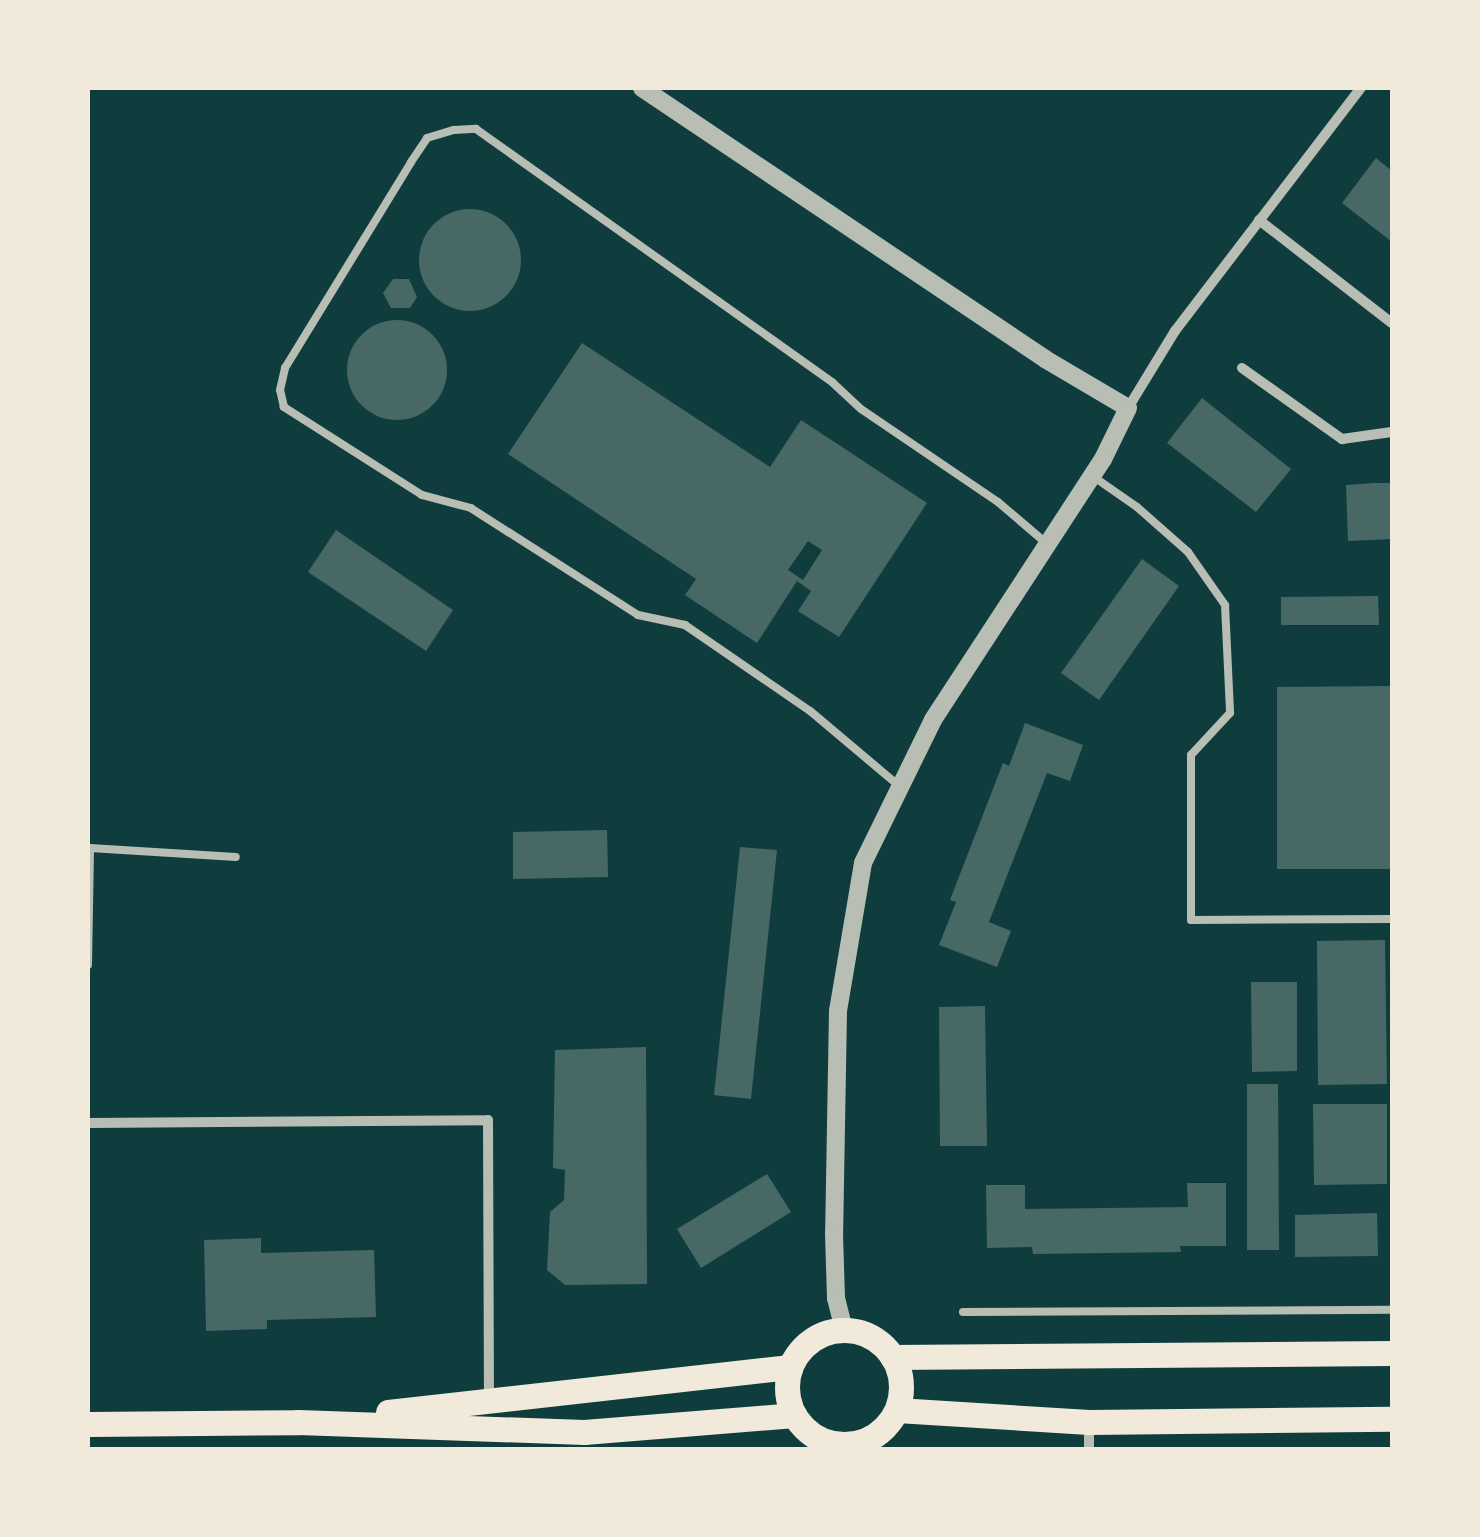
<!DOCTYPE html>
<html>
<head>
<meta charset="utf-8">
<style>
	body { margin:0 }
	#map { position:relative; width:1480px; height:1537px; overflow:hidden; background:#0f3d3e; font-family:Ubuntu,sans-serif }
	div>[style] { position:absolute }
	.building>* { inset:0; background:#486865 }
	.round { border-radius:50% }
	.service>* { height:8px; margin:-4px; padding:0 4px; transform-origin:4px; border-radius:4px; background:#b8beb3 }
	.minor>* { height:10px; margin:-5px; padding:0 5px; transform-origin:5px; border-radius:5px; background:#b8beb3 }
	.tertiary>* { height:18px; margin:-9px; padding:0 9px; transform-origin:9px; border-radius:9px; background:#b8beb3 }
	.primary>* { height:25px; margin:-12.5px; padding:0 12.5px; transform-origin:12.5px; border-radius:12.5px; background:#f1e9da }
	.primary>.ring { margin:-12.5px; padding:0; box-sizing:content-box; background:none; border:25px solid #f1e9da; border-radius:50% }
	span { translate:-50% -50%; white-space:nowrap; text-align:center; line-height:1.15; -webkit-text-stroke:10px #f1e9da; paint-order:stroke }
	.frame { position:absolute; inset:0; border:90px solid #f1e9da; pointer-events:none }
</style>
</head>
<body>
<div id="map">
	<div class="building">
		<div style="clip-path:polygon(1376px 158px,1392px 171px,1392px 242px,1342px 203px)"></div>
		<div class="round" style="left:419px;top:209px;width:102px;height:102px"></div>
		<div style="clip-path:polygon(393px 279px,409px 279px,417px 297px,410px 308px,391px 308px,383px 293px)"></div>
		<div class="round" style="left:347px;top:320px;width:100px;height:100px"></div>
		<div style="clip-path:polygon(evenodd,582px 343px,770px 467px,801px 420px,927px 503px,839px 637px,798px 611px,811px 591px,797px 581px,757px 643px,685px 595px,696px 579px,508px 454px,582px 343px,808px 541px,822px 550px,803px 580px,788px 570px,808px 541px)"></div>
		<div style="clip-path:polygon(1202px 398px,1291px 469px,1256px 512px,1167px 443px)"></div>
		<div style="clip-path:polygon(1374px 483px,1392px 483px,1392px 539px,1348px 541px,1346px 485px)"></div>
		<div style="clip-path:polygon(336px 530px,453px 610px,426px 651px,308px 572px)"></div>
		<div style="clip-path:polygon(1142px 559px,1179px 586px,1099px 700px,1061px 673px)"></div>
		<div style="clip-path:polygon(1378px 596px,1379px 625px,1281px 625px,1281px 597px)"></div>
		<div style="clip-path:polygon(1392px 686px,1392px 869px,1277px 869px,1277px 687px)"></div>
		<div style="clip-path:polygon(1025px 723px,1083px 745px,1070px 781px,1047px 773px,989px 922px,1011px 931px,997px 967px,939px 945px,956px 902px,950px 900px,1003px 763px,1009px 766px)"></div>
		<div style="clip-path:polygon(607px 830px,608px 877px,513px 879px,513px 832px)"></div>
		<div style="clip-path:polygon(740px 847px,777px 850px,751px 1099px,714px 1095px)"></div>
		<div style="clip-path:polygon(1385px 940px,1387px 1084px,1318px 1085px,1317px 941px)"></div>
		<div style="clip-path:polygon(1251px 982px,1297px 982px,1297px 1071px,1252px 1072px)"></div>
		<div style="clip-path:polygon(985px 1006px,987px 1146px,940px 1146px,939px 1007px)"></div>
		<div style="clip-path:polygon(646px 1047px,647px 1284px,565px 1285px,547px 1270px,550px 1212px,564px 1200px,565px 1170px,553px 1168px,555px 1050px)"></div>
		<div style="clip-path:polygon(1247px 1084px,1278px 1084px,1279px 1250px,1247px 1250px)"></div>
		<div style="clip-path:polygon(1313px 1104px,1387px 1104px,1387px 1184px,1314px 1185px)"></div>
		<div style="clip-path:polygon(767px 1174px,791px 1212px,701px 1268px,677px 1229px)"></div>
		<div style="clip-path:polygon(1187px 1183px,1226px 1183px,1226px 1246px,1180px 1246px,1181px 1252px,1033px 1254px,1032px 1247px,987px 1248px,986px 1185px,1025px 1185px,1025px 1209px,1188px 1207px)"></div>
		<div style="clip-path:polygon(1377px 1213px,1378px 1256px,1295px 1257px,1295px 1215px)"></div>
		<div style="clip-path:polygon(261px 1238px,261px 1253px,374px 1250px,376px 1317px,267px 1320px,267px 1329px,206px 1331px,204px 1240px)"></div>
	</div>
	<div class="service">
		<div style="left:1091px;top:475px;width:56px;rotate:34.8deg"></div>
		<div style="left:1137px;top:507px;width:68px;rotate:41.4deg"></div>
		<div style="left:1188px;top:552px;width:65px;rotate:55.1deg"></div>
		<div style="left:1225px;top:605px;width:108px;rotate:87.3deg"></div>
		<div style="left:1230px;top:713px;width:57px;rotate:132.9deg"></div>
		<div style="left:1191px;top:755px;width:165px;rotate:90deg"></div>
		<div style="left:1191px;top:920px;width:201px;rotate:-0.3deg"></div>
		<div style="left:898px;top:785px;width:115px;rotate:-139.9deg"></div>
		<div style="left:810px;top:711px;width:152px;rotate:-145.5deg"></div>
		<div style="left:685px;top:625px;width:48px;rotate:-168deg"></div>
		<div style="left:638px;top:615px;width:198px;rotate:-147.4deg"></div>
		<div style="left:471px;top:508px;width:51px;rotate:-165.1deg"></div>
		<div style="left:422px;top:495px;width:164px;rotate:-147.5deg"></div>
		<div style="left:284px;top:407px;width:17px;rotate:-103deg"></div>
		<div style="left:280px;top:390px;width:23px;rotate:-77deg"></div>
		<div style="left:285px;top:368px;width:241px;rotate:-58.5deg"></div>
		<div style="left:411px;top:162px;width:29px;rotate:-56deg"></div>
		<div style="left:427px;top:138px;width:28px;rotate:-17deg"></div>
		<div style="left:454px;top:130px;width:22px;rotate:-3deg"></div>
		<div style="left:476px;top:129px;width:438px;rotate:35.4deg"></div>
		<div style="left:833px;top:383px;width:38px;rotate:43deg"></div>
		<div style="left:861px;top:409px;width:166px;rotate:34.2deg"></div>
		<div style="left:998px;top:502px;width:63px;rotate:40.5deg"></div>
		<div style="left:88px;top:965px;width:117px;rotate:-89deg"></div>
		<div style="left:90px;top:848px;width:146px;rotate:3.5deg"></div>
		<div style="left:963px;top:1312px;width:429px;rotate:-0.3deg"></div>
	</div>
	<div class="minor">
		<div style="left:1259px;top:220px;width:168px;rotate:37.8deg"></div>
		<div style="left:1242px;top:368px;width:123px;rotate:35.4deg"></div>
		<div style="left:1342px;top:439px;width:50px;rotate:-8deg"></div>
		<div style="left:1128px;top:408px;width:90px;rotate:-58.6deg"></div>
		<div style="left:1175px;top:331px;width:306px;rotate:-52.6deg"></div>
		<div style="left:88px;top:1123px;width:400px;rotate:-0.4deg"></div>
		<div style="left:488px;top:1120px;width:278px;rotate:89.8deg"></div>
		<div style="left:1089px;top:1450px;width:27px;rotate:-90deg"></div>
	</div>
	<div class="tertiary">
		<div style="left:642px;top:88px;width:486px;rotate:33.9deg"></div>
		<div style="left:1045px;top:359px;width:96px;rotate:30.6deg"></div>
		<div style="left:1128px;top:408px;width:57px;rotate:116.1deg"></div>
		<div style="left:1103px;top:459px;width:311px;rotate:123.1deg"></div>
		<div style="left:933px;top:720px;width:159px;rotate:116.1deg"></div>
		<div style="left:863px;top:863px;width:150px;rotate:99.6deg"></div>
		<div style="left:838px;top:1011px;width:223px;rotate:91deg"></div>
		<div style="left:834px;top:1234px;width:64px;rotate:88.2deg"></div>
		<div style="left:836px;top:1298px;width:34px;rotate:76deg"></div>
	</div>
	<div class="primary">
		<div class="ring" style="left:787px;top:1330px;width:89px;height:89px"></div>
		<div style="left:892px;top:1357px;width:500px;rotate:-0.46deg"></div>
		<div style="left:897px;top:1410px;width:192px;rotate:3.6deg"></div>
		<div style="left:1089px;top:1422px;width:303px;rotate:-0.6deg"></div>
		<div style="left:388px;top:1412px;width:405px;rotate:-6.4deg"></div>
		<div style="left:88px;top:1424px;width:210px;rotate:-0.5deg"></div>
		<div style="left:298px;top:1422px;width:286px;rotate:2deg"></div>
		<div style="left:584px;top:1432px;width:211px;rotate:-4.6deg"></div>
	</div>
	<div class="frame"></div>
</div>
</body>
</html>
